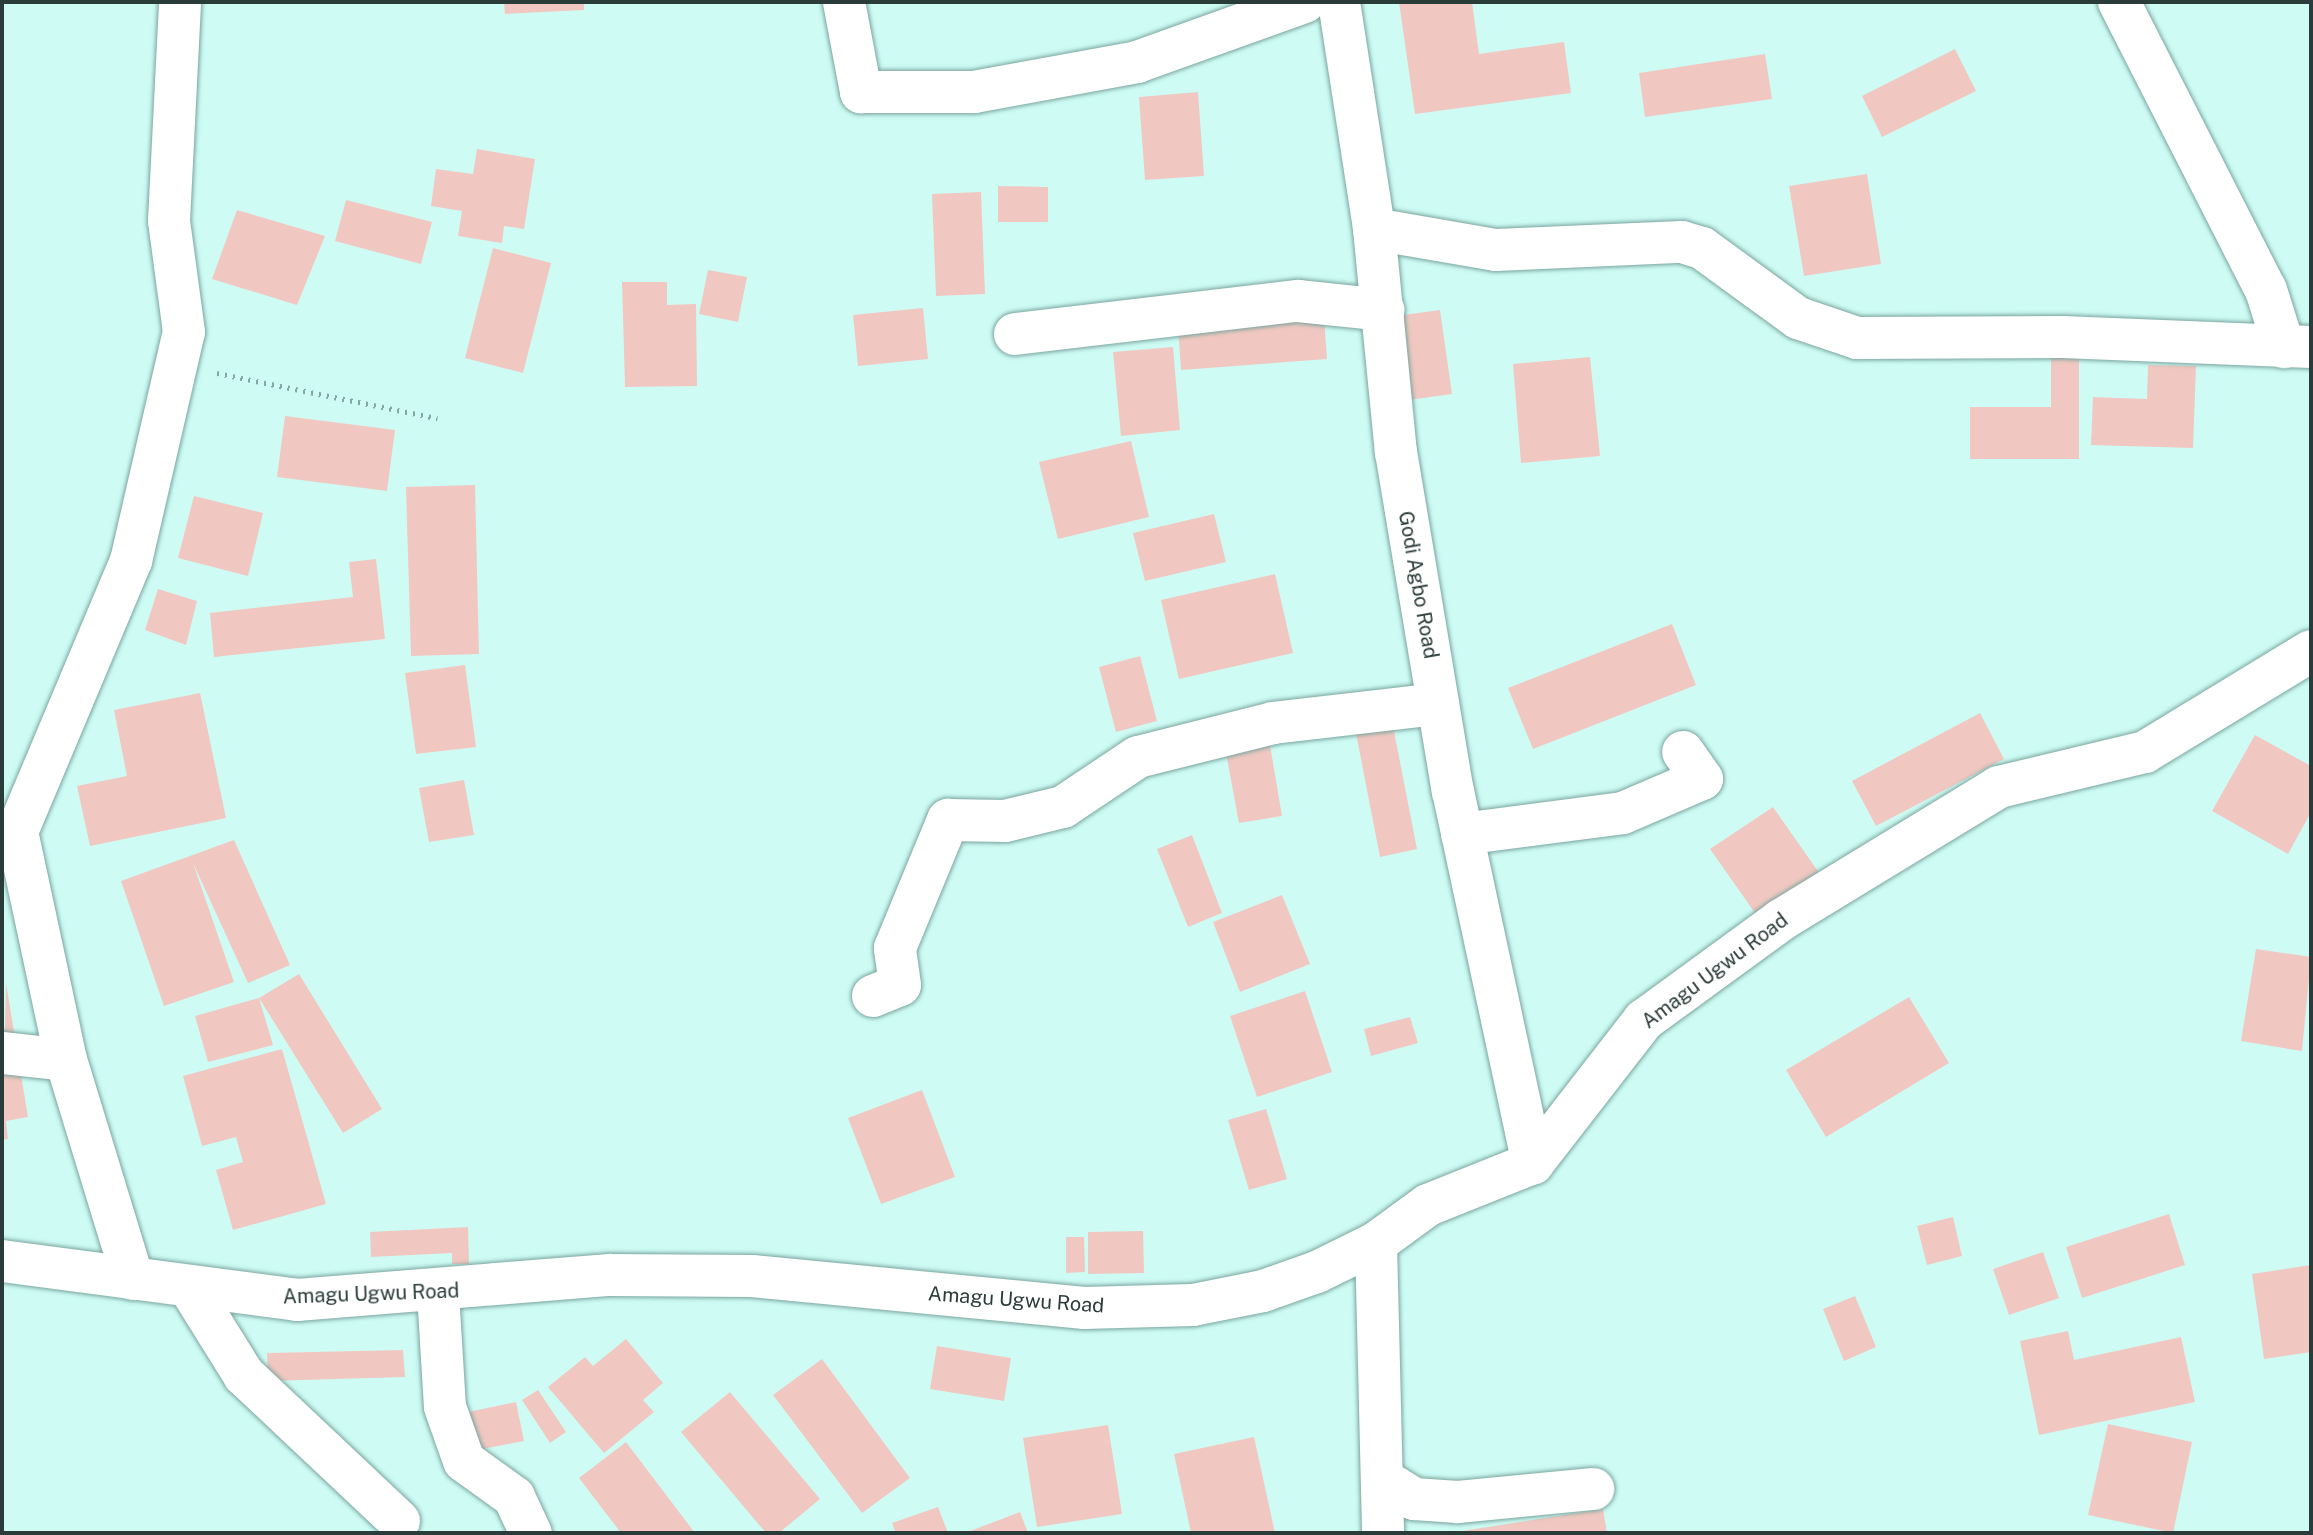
<!DOCTYPE html>
<html>
<head>
<meta charset="utf-8">
<style>
	body { margin:0 }
	#map { position:relative; width:2313px; height:1535px; overflow:hidden; background:#cefcf5; font-family:"Public Sans",sans-serif }
	div>[style] { position:absolute }
	.building>* { inset:0; background:#f1c8c1 }
	.path>* { height:5px; margin-top:-2.5px; transform-origin:0; background:repeating-linear-gradient(90deg,#84a5a0 0 2px,transparent 0 8px) }
	.roads { filter:drop-shadow(0 0 2px #7aa59e) drop-shadow(0 0 2px #7aa59e) }
	.minor>* { height:42px; margin:-21px; padding:0 21px; transform-origin:21px; border-radius:21px; background:#fff }
	span { translate:-50% -50%; white-space:nowrap; text-align:center; line-height:1.15; -webkit-text-stroke:8px #fff; paint-order:stroke }
	.street-label { font-size:20px; color:#2a3c39 }
	.frame { position:absolute; inset:0; border:4px solid #2a3c39; pointer-events:none }
</style>
</head>
<body>
<div id="map">
	<div class="building">
		<div style="clip-path:polygon(504px 2px,584px 2px,584px 10px,505px 14px)"></div>
		<div style="clip-path:polygon(1399px 2px,1472px 2px,1479px 54px,1564px 42px,1571px 93px,1415px 114px)"></div>
		<div style="clip-path:polygon(1955px 49px,1976px 91px,1882px 137px,1862px 96px)"></div>
		<div style="clip-path:polygon(1765px 54px,1772px 99px,1645px 117px,1639px 73px)"></div>
		<div style="clip-path:polygon(1198px 92px,1204px 176px,1145px 180px,1139px 97px)"></div>
		<div style="clip-path:polygon(477px 149px,535px 159px,524px 229px,504px 226px,502px 243px,458px 236px,462px 211px,431px 206px,436px 169px,473px 174px)"></div>
		<div style="clip-path:polygon(1867px 174px,1881px 264px,1804px 276px,1789px 186px)"></div>
		<div style="clip-path:polygon(998px 186px,1048px 187px,1048px 222px,998px 222px)"></div>
		<div style="clip-path:polygon(981px 192px,985px 294px,936px 296px,932px 194px)"></div>
		<div style="clip-path:polygon(346px 200px,432px 222px,421px 264px,335px 241px)"></div>
		<div style="clip-path:polygon(237px 210px,325px 236px,297px 305px,212px 279px)"></div>
		<div style="clip-path:polygon(493px 248px,551px 263px,523px 373px,465px 358px)"></div>
		<div style="clip-path:polygon(708px 270px,747px 277px,738px 322px,699px 314px)"></div>
		<div style="clip-path:polygon(622px 282px,667px 282px,667px 305px,696px 304px,697px 386px,625px 387px)"></div>
		<div style="clip-path:polygon(923px 308px,928px 359px,858px 366px,853px 315px)"></div>
		<div style="clip-path:polygon(1440px 310px,1452px 394px,1408px 400px,1396px 316px)"></div>
		<div style="clip-path:polygon(1324px 317px,1327px 359px,1181px 370px,1178px 327px)"></div>
		<div style="clip-path:polygon(1173px 347px,1180px 430px,1121px 436px,1113px 352px)"></div>
		<div style="clip-path:polygon(2051px 353px,2079px 353px,2079px 459px,1970px 459px,1970px 407px,2051px 407px)"></div>
		<div style="clip-path:polygon(1590px 357px,1600px 456px,1521px 463px,1513px 364px)"></div>
		<div style="clip-path:polygon(2148px 365px,2196px 366px,2193px 448px,2091px 445px,2093px 397px,2147px 399px)"></div>
		<div style="clip-path:polygon(285px 416px,395px 430px,387px 491px,277px 477px)"></div>
		<div style="clip-path:polygon(1131px 441px,1149px 517px,1058px 539px,1039px 462px)"></div>
		<div style="clip-path:polygon(475px 485px,479px 654px,411px 656px,406px 487px)"></div>
		<div style="clip-path:polygon(194px 496px,263px 513px,248px 576px,178px 558px)"></div>
		<div style="clip-path:polygon(1214px 514px,1226px 562px,1145px 581px,1133px 533px)"></div>
		<div style="clip-path:polygon(376px 559px,385px 639px,214px 657px,210px 613px,353px 597px,349px 562px)"></div>
		<div style="clip-path:polygon(1275px 574px,1293px 653px,1179px 679px,1161px 600px)"></div>
		<div style="clip-path:polygon(158px 589px,197px 601px,186px 645px,145px 630px)"></div>
		<div style="clip-path:polygon(1672px 624px,1696px 685px,1533px 749px,1508px 688px)"></div>
		<div style="clip-path:polygon(1140px 656px,1157px 721px,1116px 732px,1099px 667px)"></div>
		<div style="clip-path:polygon(465px 665px,476px 747px,416px 754px,405px 673px)"></div>
		<div style="clip-path:polygon(200px 693px,226px 818px,90px 846px,77px 786px,127px 776px,114px 710px)"></div>
		<div style="clip-path:polygon(1980px 713px,2004px 759px,1876px 826px,1852px 781px)"></div>
		<div style="clip-path:polygon(1391px 716px,1417px 849px,1380px 857px,1354px 723px)"></div>
		<div style="clip-path:polygon(2255px 735px,2311px 766px,2311px 812px,2288px 854px,2212px 811px)"></div>
		<div style="clip-path:polygon(1270px 745px,1282px 816px,1239px 823px,1226px 753px)"></div>
		<div style="clip-path:polygon(464px 780px,474px 835px,429px 842px,419px 788px)"></div>
		<div style="clip-path:polygon(1773px 807px,1822px 877px,1760px 920px,1710px 849px)"></div>
		<div style="clip-path:polygon(1192px 835px,1222px 913px,1188px 927px,1157px 849px)"></div>
		<div style="clip-path:polygon(234px 840px,290px 965px,248px 983px,193px 863px,234px 982px,164px 1006px,121px 881px)"></div>
		<div style="clip-path:polygon(1282px 895px,1310px 964px,1240px 992px,1213px 922px)"></div>
		<div style="clip-path:polygon(2256px 949px,2311px 957px,2302px 1051px,2241px 1041px)"></div>
		<div style="clip-path:polygon(299px 974px,382px 1109px,343px 1133px,259px 998px)"></div>
		<div style="clip-path:polygon(6px 983px,28px 1117px,6px 1121px,8px 1139px,2px 1140px)"></div>
		<div style="clip-path:polygon(1305px 991px,1332px 1072px,1257px 1097px,1230px 1016px)"></div>
		<div style="clip-path:polygon(1909px 997px,1949px 1063px,1826px 1137px,1786px 1070px)"></div>
		<div style="clip-path:polygon(259px 998px,273px 1045px,208px 1062px,195px 1016px)"></div>
		<div style="clip-path:polygon(1410px 1017px,1418px 1043px,1371px 1056px,1364px 1029px)"></div>
		<div style="clip-path:polygon(282px 1049px,326px 1204px,233px 1230px,216px 1170px,243px 1162px,236px 1137px,202px 1146px,183px 1076px)"></div>
		<div style="clip-path:polygon(922px 1090px,955px 1177px,881px 1204px,848px 1118px)"></div>
		<div style="clip-path:polygon(1266px 1109px,1287px 1179px,1249px 1190px,1228px 1120px)"></div>
		<div style="clip-path:polygon(2169px 1214px,2185px 1265px,2082px 1298px,2066px 1247px)"></div>
		<div style="clip-path:polygon(1953px 1217px,1962px 1256px,1927px 1265px,1917px 1226px)"></div>
		<div style="clip-path:polygon(468px 1227px,469px 1264px,452px 1264px,452px 1253px,371px 1257px,370px 1232px)"></div>
		<div style="clip-path:polygon(1143px 1231px,1144px 1273px,1088px 1274px,1088px 1232px)"></div>
		<div style="clip-path:polygon(1066px 1237px,1084px 1237px,1085px 1272px,1066px 1273px)"></div>
		<div style="clip-path:polygon(2043px 1252px,2059px 1298px,2009px 1315px,1993px 1269px)"></div>
		<div style="clip-path:polygon(2311px 1265px,2311px 1352px,2264px 1359px,2252px 1274px)"></div>
		<div style="clip-path:polygon(1855px 1296px,1876px 1347px,1844px 1361px,1823px 1309px)"></div>
		<div style="clip-path:polygon(2068px 1331px,2074px 1360px,2181px 1337px,2195px 1402px,2039px 1435px,2020px 1341px)"></div>
		<div style="clip-path:polygon(626px 1339px,663px 1383px,643px 1400px,654px 1412px,604px 1453px,548px 1387px,585px 1357px,593px 1366px)"></div>
		<div style="clip-path:polygon(937px 1346px,1011px 1358px,1004px 1401px,930px 1389px)"></div>
		<div style="clip-path:polygon(403px 1350px,405px 1377px,268px 1381px,267px 1353px)"></div>
		<div style="clip-path:polygon(822px 1359px,910px 1478px,862px 1513px,773px 1395px)"></div>
		<div style="clip-path:polygon(538px 1390px,566px 1432px,550px 1443px,522px 1400px)"></div>
		<div style="clip-path:polygon(730px 1392px,820px 1499px,779px 1533px,766px 1533px,681px 1432px)"></div>
		<div style="clip-path:polygon(516px 1402px,524px 1441px,471px 1451px,463px 1413px)"></div>
		<div style="clip-path:polygon(2108px 1424px,2192px 1442px,2173px 1533px,2088px 1515px)"></div>
		<div style="clip-path:polygon(1108px 1425px,1122px 1514px,1037px 1527px,1023px 1438px)"></div>
		<div style="clip-path:polygon(1254px 1437px,1275px 1533px,1191px 1533px,1174px 1454px)"></div>
		<div style="clip-path:polygon(626px 1442px,695px 1533px,621px 1533px,579px 1478px)"></div>
		<div style="clip-path:polygon(938px 1507px,948px 1533px,896px 1533px,892px 1523px)"></div>
		<div style="clip-path:polygon(1603px 1509px,1607px 1533px,1462px 1533px,1462px 1531px)"></div>
		<div style="clip-path:polygon(1020px 1512px,1028px 1533px,965px 1533px)"></div>
	</div>
	<div class="path">
		<div style="left:217px;top:373px;width:225px;rotate:11.6deg"></div>
	</div>
	<div class="roads">
		<div class="minor">
			<div style="left:844px;top:2px;width:92px;rotate:79.3deg"></div>
			<div style="left:861px;top:92px;width:113px"></div>
			<div style="left:974px;top:92px;width:166px;rotate:-10.4deg"></div>
			<div style="left:1137px;top:62px;width:178px;rotate:-19.7deg"></div>
			<div style="left:1339px;top:2px;width:230px;rotate:81.2deg"></div>
			<div style="left:1374px;top:229px;width:224px;rotate:84.4deg"></div>
			<div style="left:1396px;top:452px;width:344px;rotate:80.5deg"></div>
			<div style="left:1453px;top:791px;width:381px;rotate:77.9deg"></div>
			<div style="left:2119px;top:2px;width:323px;rotate:63deg"></div>
			<div style="left:2266px;top:290px;width:60px;rotate:72.5deg"></div>
			<div style="left:1374px;top:229px;width:124px;rotate:9.8deg"></div>
			<div style="left:1496px;top:250px;width:186px;rotate:-2.5deg"></div>
			<div style="left:1682px;top:242px;width:21px;rotate:17deg"></div>
			<div style="left:1702px;top:248px;width:119px;rotate:36.1deg"></div>
			<div style="left:1798px;top:318px;width:62px;rotate:18.7deg"></div>
			<div style="left:1857px;top:338px;width:206px;rotate:-0.3deg"></div>
			<div style="left:2063px;top:337px;width:248px;rotate:2.3deg"></div>
			<div style="left:1015px;top:334px;width:285px;rotate:-6.7deg"></div>
			<div style="left:1298px;top:301px;width:86px;rotate:6deg"></div>
			<div style="left:1462px;top:834px;width:162px;rotate:-7.4deg"></div>
			<div style="left:1623px;top:813px;width:86px;rotate:-23.3deg"></div>
			<div style="left:1702px;top:779px;width:33px;rotate:-125deg"></div>
			<div style="left:873px;top:996px;width:29px;rotate:-22deg"></div>
			<div style="left:900px;top:985px;width:37px;rotate:-98deg"></div>
			<div style="left:895px;top:948px;width:139px;rotate:-67.5deg"></div>
			<div style="left:948px;top:820px;width:57px;rotate:1deg"></div>
			<div style="left:1005px;top:821px;width:60px;rotate:-13.6deg"></div>
			<div style="left:1063px;top:807px;width:90px;rotate:-33.7deg"></div>
			<div style="left:1138px;top:757px;width:139px;rotate:-14.1deg"></div>
			<div style="left:1273px;top:723px;width:166px;rotate:-6.6deg"></div>
			<div style="left:2px;top:1053px;width:64px;rotate:6.2deg"></div>
			<div style="left:1376px;top:1243px;width:290px;rotate:88.6deg"></div>
			<div style="left:2px;top:1261px;width:298px;rotate:7.5deg"></div>
			<div style="left:297px;top:1300px;width:314px;rotate:-4.6deg"></div>
			<div style="left:610px;top:1275px;width:142px;rotate:0.4deg"></div>
			<div style="left:752px;top:1276px;width:334px;rotate:5.5deg"></div>
			<div style="left:1084px;top:1308px;width:109px;rotate:-1.6deg"></div>
			<div style="left:1193px;top:1305px;width:71px;rotate:-11.3deg"></div>
			<div style="left:1263px;top:1291px;width:57px;rotate:-19.4deg"></div>
			<div style="left:1317px;top:1272px;width:66px;rotate:-26.2deg"></div>
			<div style="left:1376px;top:1243px;width:64px;rotate:-36.2deg"></div>
			<div style="left:1428px;top:1205px;width:113px;rotate:-21.8deg"></div>
			<div style="left:1533px;top:1163px;width:181px;rotate:-52.2deg"></div>
			<div style="left:1644px;top:1020px;width:170px;rotate:-36.1deg"></div>
			<div style="left:1781px;top:920px;width:255px;rotate:-31.4deg"></div>
			<div style="left:1999px;top:787px;width:150px;rotate:-13.5deg"></div>
			<div style="left:2145px;top:752px;width:194px;rotate:-31.3deg"></div>
			<div style="left:133px;top:1279px;width:229px;rotate:-107deg"></div>
			<div style="left:66px;top:1060px;width:233px;rotate:-102.1deg"></div>
			<div style="left:17px;top:832px;width:294px;rotate:-67.2deg"></div>
			<div style="left:131px;top:561px;width:235px;rotate:-77deg"></div>
			<div style="left:184px;top:332px;width:112px;rotate:-97.7deg"></div>
			<div style="left:169px;top:221px;width:219px;rotate:-87.1deg"></div>
			<div style="left:191px;top:1290px;width:100px;rotate:58.1deg"></div>
			<div style="left:244px;top:1375px;width:213px;rotate:43.3deg"></div>
			<div style="left:438px;top:1293px;width:114px;rotate:86.5deg"></div>
			<div style="left:445px;top:1407px;width:57px;rotate:70.6deg"></div>
			<div style="left:464px;top:1461px;width:62px;rotate:35.8deg"></div>
			<div style="left:514px;top:1497px;width:40px;rotate:65deg"></div>
			<div style="left:1382px;top:1479px;width:38px;rotate:32deg"></div>
			<div style="left:1414px;top:1499px;width:44px;rotate:3.9deg"></div>
			<div style="left:1458px;top:1502px;width:136px;rotate:-5.5deg"></div>
		</div>
	</div>
	<div class="street-label">
		<span style="left:1418px;top:585px;rotate:80deg">Godi Agbo Road</span>
		<span style="left:1715px;top:971px;rotate:-37deg">Amagu Ugwu Road</span>
		<span style="left:371px;top:1294px;rotate:-2deg">Amagu Ugwu Road</span>
		<span style="left:1016px;top:1300px;rotate:4deg">Amagu Ugwu Road</span>
	</div>
	<div class="frame"></div>
</div>
</body>
</html>
